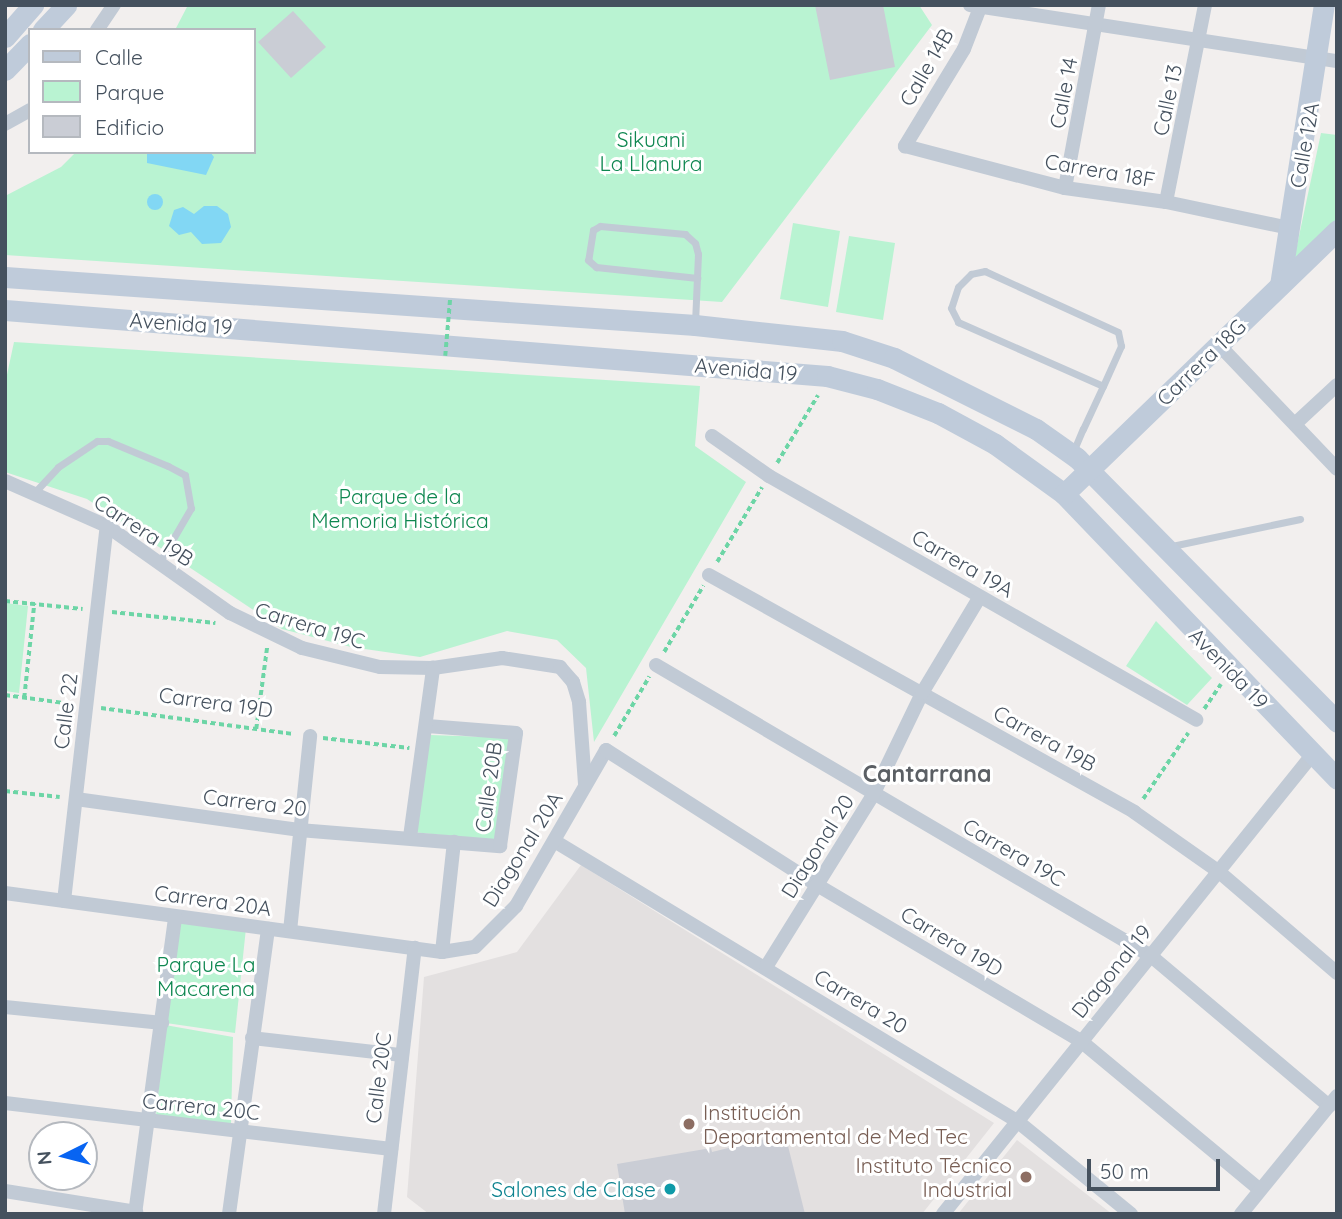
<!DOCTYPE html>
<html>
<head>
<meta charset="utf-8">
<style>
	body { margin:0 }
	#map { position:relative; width:1342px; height:1219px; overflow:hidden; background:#f2efee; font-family:Quicksand,sans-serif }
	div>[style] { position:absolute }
	.education>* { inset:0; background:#e3e0e0 }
	.green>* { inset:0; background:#b9f3d2 }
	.water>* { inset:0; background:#82d7f4 }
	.round { border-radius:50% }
	.building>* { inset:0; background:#cacdd5 }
	.path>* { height:3.5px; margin-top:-1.75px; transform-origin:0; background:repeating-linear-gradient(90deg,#6dd5a6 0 5px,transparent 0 8.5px) }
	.lane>* { height:7px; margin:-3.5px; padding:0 3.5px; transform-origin:3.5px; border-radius:3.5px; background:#c1cad5 }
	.street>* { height:14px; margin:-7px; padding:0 7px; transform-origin:7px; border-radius:7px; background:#c1cad5 }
	.secondary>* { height:21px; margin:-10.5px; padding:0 10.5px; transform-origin:10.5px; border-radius:10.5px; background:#bfcbda }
	.path-bridge>* { height:3.5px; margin-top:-1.75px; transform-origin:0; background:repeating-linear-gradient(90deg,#6dd5a6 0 5px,transparent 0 8.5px) }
	.dots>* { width:19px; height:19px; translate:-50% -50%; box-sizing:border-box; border:4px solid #fff; border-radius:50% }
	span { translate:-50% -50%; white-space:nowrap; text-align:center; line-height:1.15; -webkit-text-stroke:6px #fff; paint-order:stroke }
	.street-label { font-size:21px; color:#45515e }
	.park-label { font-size:21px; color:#0e8750 }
	.education-label { font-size:21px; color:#785e54 }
	.left { translate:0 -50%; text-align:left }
	.right { translate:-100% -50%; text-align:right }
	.culture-label { font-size:21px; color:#0d838f }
	.neighbourhood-label { font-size:23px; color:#5b5f64; font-weight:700 }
	.frame { position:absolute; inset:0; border:7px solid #45515e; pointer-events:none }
	.legend { position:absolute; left:28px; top:28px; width:228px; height:126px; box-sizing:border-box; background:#fff; border:2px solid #b5b9bf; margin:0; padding:9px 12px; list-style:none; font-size:21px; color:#45515e }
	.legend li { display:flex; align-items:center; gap:14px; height:35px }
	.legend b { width:35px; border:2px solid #b5b9bf }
	.north { position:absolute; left:28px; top:1121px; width:70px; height:70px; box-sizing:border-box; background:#fff; border:2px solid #b5b9bf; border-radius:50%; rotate:264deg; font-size:19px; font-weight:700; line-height:28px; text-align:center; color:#45515e }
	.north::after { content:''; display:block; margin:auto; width:24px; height:32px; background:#0864f2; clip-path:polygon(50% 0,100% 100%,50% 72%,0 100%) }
	.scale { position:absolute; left:1087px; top:1159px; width:133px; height:32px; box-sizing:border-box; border:4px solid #45515e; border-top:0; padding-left:9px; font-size:21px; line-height:24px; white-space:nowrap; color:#45515e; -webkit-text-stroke:5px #fff; paint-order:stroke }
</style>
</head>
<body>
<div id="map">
	<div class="education">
		<div style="clip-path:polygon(581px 865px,994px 1123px,922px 1214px,429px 1214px,407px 1197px,424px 977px,517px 952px)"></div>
		<div style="clip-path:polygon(1017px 1140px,1112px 1214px,958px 1214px)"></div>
	</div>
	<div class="green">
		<div style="clip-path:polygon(188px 5px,919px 5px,932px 25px,722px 302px,5px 255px,5px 196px,61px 167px,76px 152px,254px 152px,254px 30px,175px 30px)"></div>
		<div style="clip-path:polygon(1321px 133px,1337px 135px,1337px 222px,1293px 264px)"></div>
		<div style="clip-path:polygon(793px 223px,840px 231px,828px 307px,780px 299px)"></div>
		<div style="clip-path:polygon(849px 236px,895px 243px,883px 320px,836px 312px)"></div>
		<div style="clip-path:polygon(14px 342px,700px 386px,695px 446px,746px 482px,594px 742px,586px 668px,557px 640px,507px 631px,420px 657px,351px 647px,282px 629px,87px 499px,5px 472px,5px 384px)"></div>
		<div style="clip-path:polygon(5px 603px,28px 606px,19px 693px,5px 691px)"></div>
		<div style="clip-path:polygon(1156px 621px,1212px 678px,1187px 705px,1126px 666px)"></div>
		<div style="clip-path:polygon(430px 735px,514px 738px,497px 841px,413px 832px)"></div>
		<div style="clip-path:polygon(178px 920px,246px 928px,235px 1033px,166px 1023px)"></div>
		<div style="clip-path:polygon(165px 1025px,233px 1037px,231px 1124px,156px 1116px)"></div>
	</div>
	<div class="water">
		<div style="clip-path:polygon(147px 152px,210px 152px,214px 157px,206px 175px,147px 163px)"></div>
		<div class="round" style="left:147px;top:194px;width:16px;height:16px"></div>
		<div style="clip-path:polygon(204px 206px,217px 206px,228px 214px,231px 227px,221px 243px,202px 244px,191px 232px,179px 235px,169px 226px,174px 210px,183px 207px,194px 214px)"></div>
	</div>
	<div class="building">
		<div style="clip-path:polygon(815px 5px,883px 5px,895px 67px,830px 80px)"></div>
		<div style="clip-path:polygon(293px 11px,326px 47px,291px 78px,258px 42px)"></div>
		<div style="clip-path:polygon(785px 1134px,805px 1214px,625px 1214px,617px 1164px,711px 1148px,712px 1152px)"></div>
	</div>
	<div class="path">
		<div style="left:777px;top:463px;width:79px;rotate:-58.9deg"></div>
		<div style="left:717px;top:562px;width:87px;rotate:-59deg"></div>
		<div style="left:5px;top:601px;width:78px;rotate:5.9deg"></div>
		<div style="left:112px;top:612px;width:104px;rotate:6.1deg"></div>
		<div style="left:664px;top:652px;width:77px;rotate:-59.4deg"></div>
		<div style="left:5px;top:695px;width:68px;rotate:7.7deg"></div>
		<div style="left:24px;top:698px;width:95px;rotate:-83.9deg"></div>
		<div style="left:101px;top:708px;width:195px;rotate:7.7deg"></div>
		<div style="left:1204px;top:709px;width:30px;rotate:-56deg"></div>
		<div style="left:256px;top:729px;width:83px;rotate:-82.4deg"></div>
		<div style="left:614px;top:736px;width:69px;rotate:-59.3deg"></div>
		<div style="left:323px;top:738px;width:87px;rotate:6.6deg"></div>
		<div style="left:5px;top:791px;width:55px;rotate:6.2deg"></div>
		<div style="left:1143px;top:799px;width:80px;rotate:-55.7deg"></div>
	</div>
	<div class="lane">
		<div style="left:695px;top:323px;width:69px;rotate:-87.5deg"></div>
		<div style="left:698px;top:254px;width:11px;rotate:-105deg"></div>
		<div style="left:695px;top:243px;width:13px;rotate:-138deg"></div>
		<div style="left:685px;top:234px;width:85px;rotate:-174.6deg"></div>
		<div style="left:600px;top:226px;width:8px;rotate:150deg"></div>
		<div style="left:593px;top:230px;width:30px;rotate:99deg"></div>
		<div style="left:588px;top:260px;width:11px;rotate:41deg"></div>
		<div style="left:596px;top:267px;width:102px;rotate:6.2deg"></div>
		<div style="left:1073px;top:452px;width:25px;rotate:-67deg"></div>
		<div style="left:1083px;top:429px;width:47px;rotate:-65.1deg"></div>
		<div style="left:1103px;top:386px;width:44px;rotate:-65.8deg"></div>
		<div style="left:1121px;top:346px;width:14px;rotate:-102deg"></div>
		<div style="left:1118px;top:332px;width:146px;rotate:-155.4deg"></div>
		<div style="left:985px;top:271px;width:14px;rotate:168deg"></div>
		<div style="left:971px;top:274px;width:18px;rotate:135deg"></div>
		<div style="left:958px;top:287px;width:22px;rotate:108deg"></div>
		<div style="left:951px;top:308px;width:16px;rotate:63deg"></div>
		<div style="left:958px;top:322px;width:158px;rotate:23.8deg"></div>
		<div style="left:34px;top:493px;width:35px;rotate:-47deg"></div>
		<div style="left:58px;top:467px;width:47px;rotate:-33.7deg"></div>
		<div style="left:97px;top:441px;width:11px"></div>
		<div style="left:108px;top:441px;width:65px;rotate:22.6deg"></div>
		<div style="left:168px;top:466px;width:19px;rotate:28deg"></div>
		<div style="left:185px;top:475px;width:34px;rotate:80deg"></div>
		<div style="left:191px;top:508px;width:64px;rotate:120.2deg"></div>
		<div style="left:1167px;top:547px;width:136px;rotate:-11.9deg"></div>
	</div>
	<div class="street">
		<div style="left:970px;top:5px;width:371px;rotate:8.7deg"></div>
		<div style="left:981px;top:5px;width:47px;rotate:111.1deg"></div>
		<div style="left:964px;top:49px;width:114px;rotate:121.3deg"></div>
		<div style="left:905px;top:146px;width:165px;rotate:14.7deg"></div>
		<div style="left:1065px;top:188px;width:102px;rotate:7.9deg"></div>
		<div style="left:1166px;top:202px;width:126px;rotate:11.9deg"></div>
		<div style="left:97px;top:30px;width:30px;rotate:-56deg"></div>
		<div style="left:5px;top:124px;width:29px;rotate:-29deg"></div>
		<div style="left:1065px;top:188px;width:186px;rotate:-79.5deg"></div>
		<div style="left:1166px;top:202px;width:201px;rotate:-78.8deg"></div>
		<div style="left:1219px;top:345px;width:171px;rotate:46.4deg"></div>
		<div style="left:1296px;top:423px;width:56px;rotate:-42.8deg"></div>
		<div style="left:712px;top:436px;width:70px;rotate:35.1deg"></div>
		<div style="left:769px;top:476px;width:492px;rotate:29.7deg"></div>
		<div style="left:5px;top:481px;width:111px;rotate:23.8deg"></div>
		<div style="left:107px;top:526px;width:151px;rotate:35.3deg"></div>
		<div style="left:230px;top:613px;width:80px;rotate:25.9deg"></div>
		<div style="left:302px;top:648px;width:80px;rotate:13.7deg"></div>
		<div style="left:380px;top:667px;width:53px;rotate:1.1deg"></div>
		<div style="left:433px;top:668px;width:70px;rotate:-8.2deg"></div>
		<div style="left:502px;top:658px;width:59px;rotate:8.8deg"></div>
		<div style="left:560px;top:667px;width:20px;rotate:49deg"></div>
		<div style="left:573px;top:682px;width:21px;rotate:73deg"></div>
		<div style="left:579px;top:702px;width:82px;rotate:85.8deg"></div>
		<div style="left:709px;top:575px;width:487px;rotate:29.1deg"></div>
		<div style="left:1134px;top:812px;width:103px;rotate:35.1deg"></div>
		<div style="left:1218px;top:871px;width:157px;rotate:40.6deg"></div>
		<div style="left:656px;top:665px;width:574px;rotate:30.45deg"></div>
		<div style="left:1151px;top:956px;width:233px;rotate:40.1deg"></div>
		<div style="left:76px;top:799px;width:225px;rotate:7.9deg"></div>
		<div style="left:299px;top:830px;width:202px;rotate:4.6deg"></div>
		<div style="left:500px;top:846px;width:114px;rotate:-81.9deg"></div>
		<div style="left:516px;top:733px;width:89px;rotate:-175.5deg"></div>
		<div style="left:410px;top:837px;width:171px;rotate:-82.2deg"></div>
		<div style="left:556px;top:842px;width:539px;rotate:31.18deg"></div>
		<div style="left:1017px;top:1121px;width:147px;rotate:39.2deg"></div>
		<div style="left:5px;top:893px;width:441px;rotate:7.7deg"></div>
		<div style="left:442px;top:952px;width:33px;rotate:-9deg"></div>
		<div style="left:475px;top:947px;width:58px;rotate:-45deg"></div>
		<div style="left:516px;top:906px;width:180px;rotate:-60deg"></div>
		<div style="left:606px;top:750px;width:250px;rotate:32.6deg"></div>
		<div style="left:817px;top:885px;width:308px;rotate:30.6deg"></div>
		<div style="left:1082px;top:1042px;width:231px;rotate:39.7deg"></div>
		<div style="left:64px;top:901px;width:377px;rotate:-83.5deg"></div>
		<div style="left:290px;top:931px;width:196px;rotate:-84.1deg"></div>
		<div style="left:442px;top:952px;width:111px;rotate:-83.8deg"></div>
		<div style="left:766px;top:967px;width:203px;rotate:-58.1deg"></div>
		<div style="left:873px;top:795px;width:113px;rotate:-64.3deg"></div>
		<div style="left:922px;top:693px;width:111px;rotate:-59deg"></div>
		<div style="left:5px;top:1007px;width:158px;rotate:5.8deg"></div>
		<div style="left:252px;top:1038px;width:151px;rotate:6.5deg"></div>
		<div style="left:5px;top:1103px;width:389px;rotate:6.8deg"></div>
		<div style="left:5px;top:1191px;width:133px;rotate:9.1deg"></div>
		<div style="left:135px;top:1214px;width:300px;rotate:-82.3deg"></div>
		<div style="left:229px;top:1214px;width:288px;rotate:-82.2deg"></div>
		<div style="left:384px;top:1214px;width:268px;rotate:-83.4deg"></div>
		<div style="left:943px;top:1214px;width:590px;rotate:-51.19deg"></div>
		<div style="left:1241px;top:1214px;width:152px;rotate:-50.9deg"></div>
	</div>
	<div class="secondary">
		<div style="left:43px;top:30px;width:34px;rotate:-47deg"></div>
		<div style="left:5px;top:37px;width:43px;rotate:-48.8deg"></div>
		<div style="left:5px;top:70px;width:36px;rotate:-46deg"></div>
		<div style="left:5px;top:277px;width:692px;rotate:3.98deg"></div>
		<div style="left:695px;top:325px;width:148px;rotate:6.2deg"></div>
		<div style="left:842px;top:341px;width:55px;rotate:18.1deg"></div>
		<div style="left:894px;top:358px;width:159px;rotate:26.6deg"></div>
		<div style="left:1036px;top:429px;width:50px;rotate:35.3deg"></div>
		<div style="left:1077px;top:458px;width:371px;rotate:45.4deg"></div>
		<div style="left:1280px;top:285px;width:283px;rotate:-81.1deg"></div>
		<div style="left:5px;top:310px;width:825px;rotate:4.59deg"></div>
		<div style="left:827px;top:376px;width:52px;rotate:14.6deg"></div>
		<div style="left:877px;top:389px;width:66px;rotate:21.5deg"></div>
		<div style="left:938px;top:413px;width:65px;rotate:28.5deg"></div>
		<div style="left:995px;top:444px;width:85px;rotate:35.9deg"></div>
		<div style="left:1064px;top:494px;width:395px;rotate:46.2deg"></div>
		<div style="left:1064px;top:494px;width:380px;rotate:-44deg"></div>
	</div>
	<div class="path-bridge">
		<div style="left:445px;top:356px;width:58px;rotate:-85.1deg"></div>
	</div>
	<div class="dots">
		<div style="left:689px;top:1124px;background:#8d6e63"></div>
		<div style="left:1026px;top:1177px;background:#8d6e63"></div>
		<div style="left:670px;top:1189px;background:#0f9aa8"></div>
	</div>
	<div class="street-label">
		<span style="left:926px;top:67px;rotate:-60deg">Calle 14B</span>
		<span style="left:1063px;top:93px;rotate:-79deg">Calle 14</span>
		<span style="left:1167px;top:100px;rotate:-78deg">Calle 13</span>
		<span style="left:1304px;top:145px;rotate:-80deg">Calle 12A</span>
		<span style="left:1100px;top:170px;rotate:10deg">Carrera 18F</span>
		<span style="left:181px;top:323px;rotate:4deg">Avenida 19</span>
		<span style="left:1201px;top:362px;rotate:-44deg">Carrera 18G</span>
		<span style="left:746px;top:369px;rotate:5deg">Avenida 19</span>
		<span style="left:144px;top:530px;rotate:33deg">Carrera 19B</span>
		<span style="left:963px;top:563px;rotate:30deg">Carrera 19A</span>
		<span style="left:310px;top:625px;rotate:17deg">Carrera 19C</span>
		<span style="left:1229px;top:668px;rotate:46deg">Avenida 19</span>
		<span style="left:216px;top:702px;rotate:8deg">Carrera 19D</span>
		<span style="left:65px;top:711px;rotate:-83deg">Calle 22</span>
		<span style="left:1045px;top:738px;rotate:29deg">Carrera 19B</span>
		<span style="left:488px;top:787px;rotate:-82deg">Calle 20B</span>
		<span style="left:255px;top:802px;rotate:7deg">Carrera 20</span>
		<span style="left:817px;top:846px;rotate:-58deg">Diagonal 20</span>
		<span style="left:522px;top:849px;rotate:-58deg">Diagonal 20A</span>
		<span style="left:1014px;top:852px;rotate:30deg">Carrera 19C</span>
		<span style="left:213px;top:900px;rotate:8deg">Carrera 20A</span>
		<span style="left:952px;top:941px;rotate:31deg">Carrera 19D</span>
		<span style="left:1111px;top:971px;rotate:-51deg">Diagonal 19</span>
		<span style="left:861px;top:1001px;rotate:31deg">Carrera 20</span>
		<span style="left:378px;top:1078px;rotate:-83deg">Calle 20C</span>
		<span style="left:201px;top:1106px;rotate:6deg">Carrera 20C</span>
	</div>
	<div class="park-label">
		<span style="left:651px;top:151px">Sikuani<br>La Llanura</span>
		<span style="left:400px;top:508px">Parque de la<br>Memoria Histórica</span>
		<span style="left:206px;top:976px">Parque La<br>Macarena</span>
	</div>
	<div class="education-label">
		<span class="left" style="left:703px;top:1124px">Institución<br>Departamental de Med Tec</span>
		<span class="right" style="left:1012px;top:1177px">Instituto Técnico<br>Industrial</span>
	</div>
	<div class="culture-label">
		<span class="right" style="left:656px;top:1189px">Salones de Clase</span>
	</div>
	<div class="neighbourhood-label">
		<span style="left:927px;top:774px">Cantarrana</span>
	</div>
	<div class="frame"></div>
	<ul class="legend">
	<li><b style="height:9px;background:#bfcbda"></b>Calle</li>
	<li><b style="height:19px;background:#b9f3d2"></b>Parque</li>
	<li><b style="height:19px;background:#cacdd5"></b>Edificio</li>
	</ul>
	<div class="north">N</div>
	<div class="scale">50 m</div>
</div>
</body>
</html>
